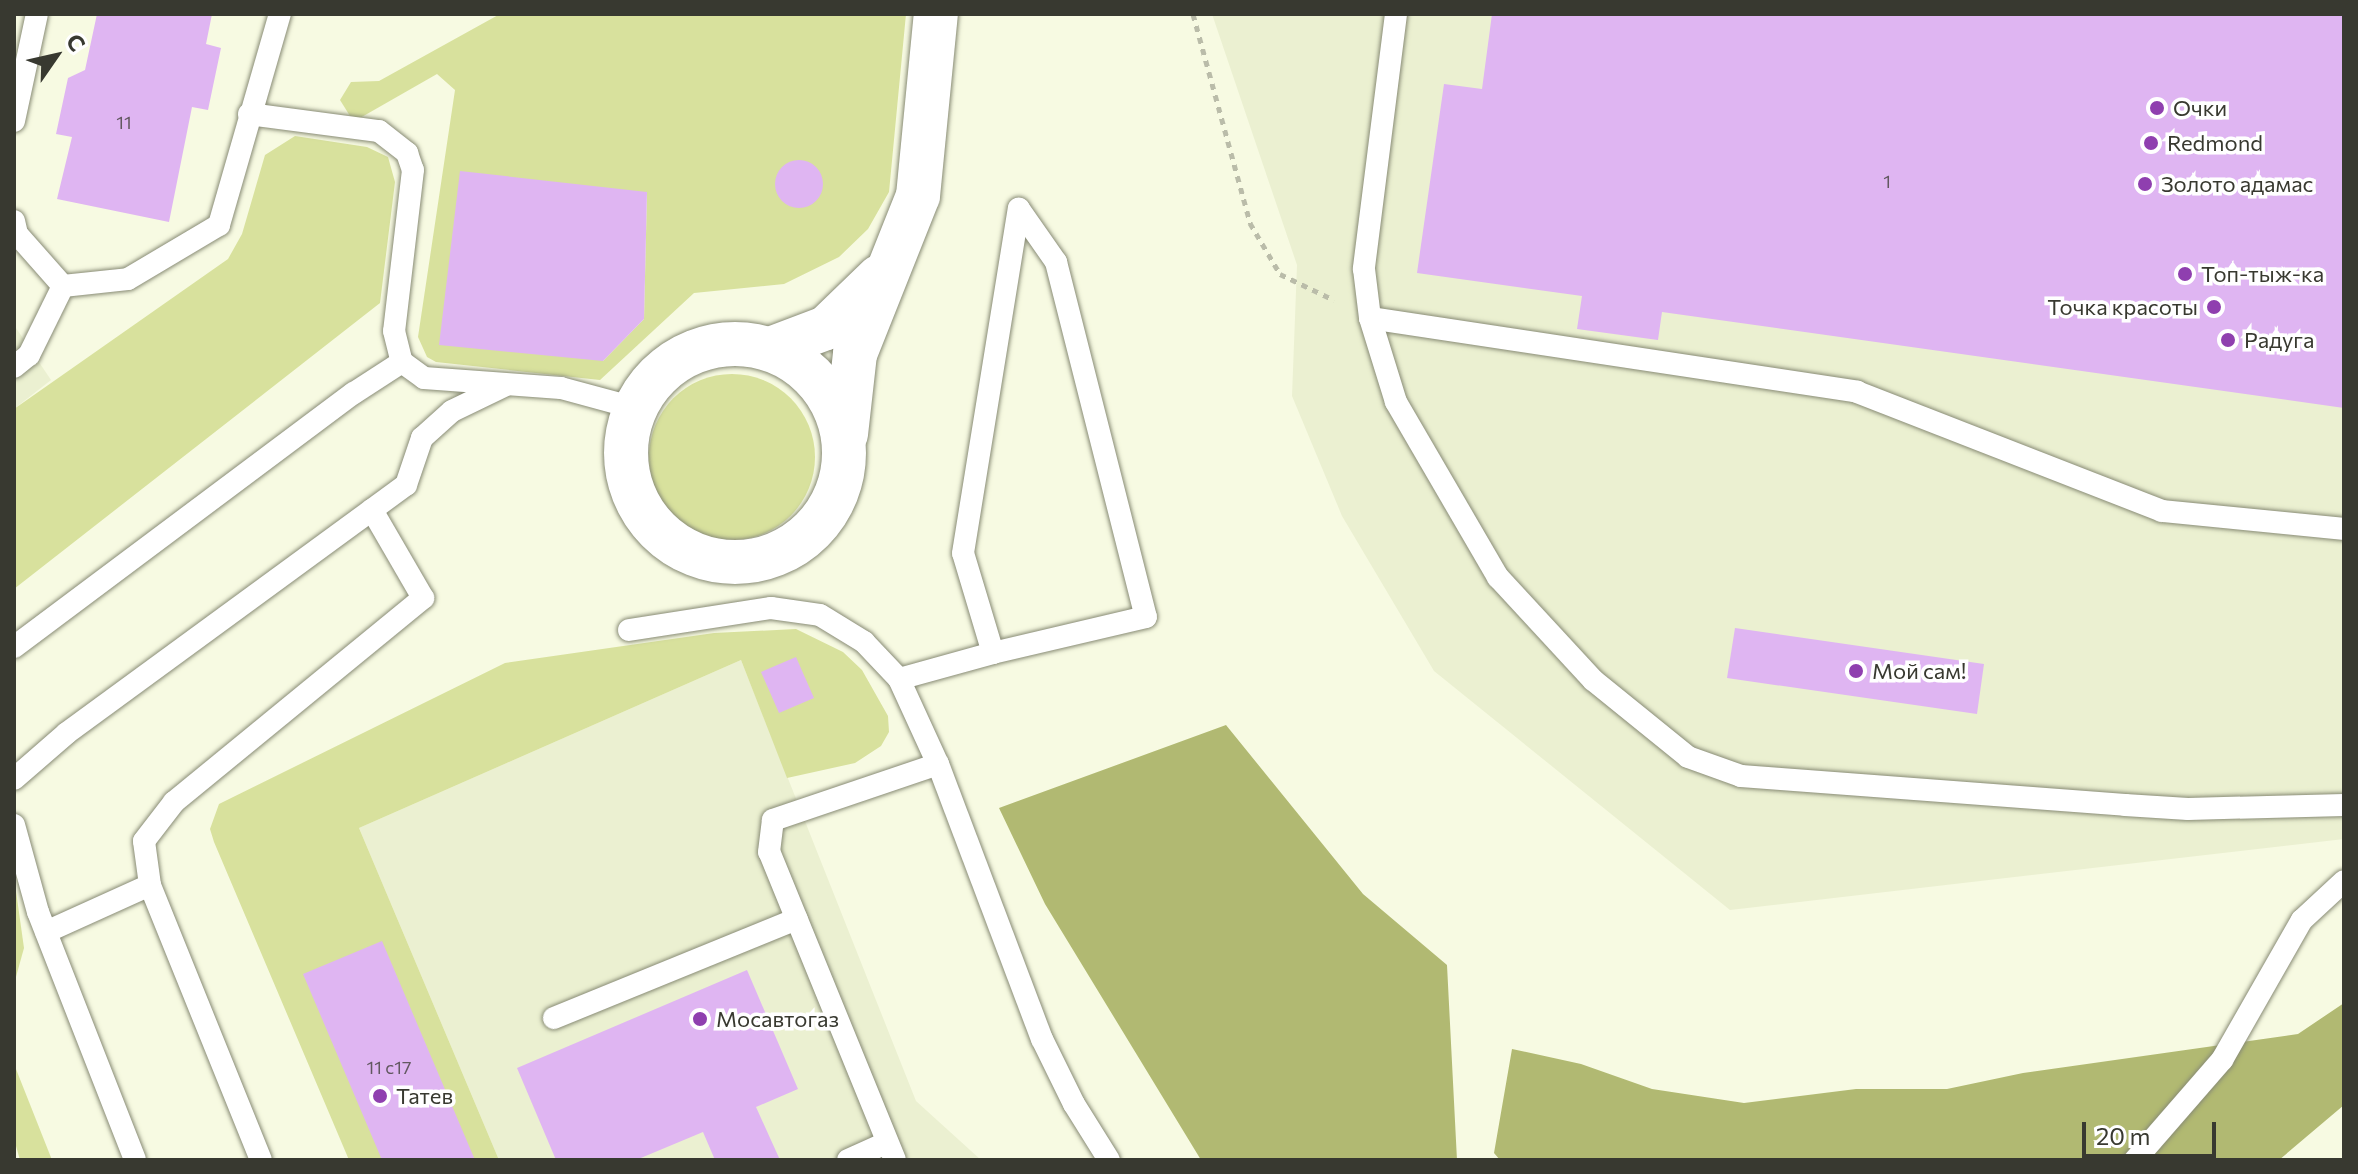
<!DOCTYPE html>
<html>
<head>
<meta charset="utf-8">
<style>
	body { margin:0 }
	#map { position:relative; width:2358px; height:1174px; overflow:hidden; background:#f7fae2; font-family:Commissioner,sans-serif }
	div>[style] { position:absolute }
	.built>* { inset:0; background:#ebf0d1 }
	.green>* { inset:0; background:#d8e19d }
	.round { border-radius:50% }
	.forest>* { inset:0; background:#b1b972 }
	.building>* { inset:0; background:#dfb5f2 }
	.path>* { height:5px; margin-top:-2.5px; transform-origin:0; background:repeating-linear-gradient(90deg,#babca9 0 6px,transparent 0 12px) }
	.roads { filter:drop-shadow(0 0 2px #888b75) drop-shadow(0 0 2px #888b75) }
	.service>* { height:22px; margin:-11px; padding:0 11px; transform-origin:11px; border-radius:11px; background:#fff }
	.minor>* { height:44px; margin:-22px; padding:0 22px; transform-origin:22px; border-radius:22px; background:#fff }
	.minor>.ring { margin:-22px; padding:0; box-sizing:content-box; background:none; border:44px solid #fff; border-radius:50% }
	.dots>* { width:22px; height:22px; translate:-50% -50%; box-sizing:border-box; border:4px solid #fff; border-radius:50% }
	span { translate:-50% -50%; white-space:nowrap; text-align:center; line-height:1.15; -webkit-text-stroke:7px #fff; paint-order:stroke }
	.number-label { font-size:18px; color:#625860 }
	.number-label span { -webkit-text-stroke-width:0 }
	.poi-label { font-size:22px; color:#383930 }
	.left { translate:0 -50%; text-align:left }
	.right { translate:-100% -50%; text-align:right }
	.frame { position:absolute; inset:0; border:16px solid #383930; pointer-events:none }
	.north { position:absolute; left:16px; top:16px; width:80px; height:80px; -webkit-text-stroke:6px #fff; paint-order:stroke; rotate:56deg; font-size:22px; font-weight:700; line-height:32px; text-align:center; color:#383930 }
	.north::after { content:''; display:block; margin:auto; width:28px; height:36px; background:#383930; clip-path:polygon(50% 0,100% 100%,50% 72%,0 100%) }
	.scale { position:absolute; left:2082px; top:1122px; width:134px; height:36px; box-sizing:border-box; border:4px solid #383930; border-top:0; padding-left:10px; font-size:24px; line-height:28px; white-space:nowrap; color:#383930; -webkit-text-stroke:6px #fff; paint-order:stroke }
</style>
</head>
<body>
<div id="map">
	<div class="built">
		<div style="clip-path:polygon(1212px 14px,2344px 14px,2344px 839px,1730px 910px,1434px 671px,1342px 516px,1292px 396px,1297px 265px)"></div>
		<div style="clip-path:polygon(14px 325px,51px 380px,14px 409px)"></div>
		<div style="clip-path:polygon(741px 660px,916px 1101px,981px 1160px,499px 1160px,359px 828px)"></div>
	</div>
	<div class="green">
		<div style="clip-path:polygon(evenodd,500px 14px,906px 14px,889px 192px,868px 229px,839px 257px,784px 284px,694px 293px,600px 380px,436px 362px,427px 357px,418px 337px,455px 90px,437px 74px,360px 118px,350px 116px,340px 100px,351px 82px,379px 81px,500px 14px,647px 193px,644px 319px,603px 361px,647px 193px)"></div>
		<div style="clip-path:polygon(295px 136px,367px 147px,388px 157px,395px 182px,380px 303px,14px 589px,14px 409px,228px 259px,242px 234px,265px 155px)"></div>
		<div class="round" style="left:649px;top:374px;width:166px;height:166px"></div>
		<div style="clip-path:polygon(796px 629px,843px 652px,862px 670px,888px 716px,889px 732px,881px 746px,855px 763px,787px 778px,741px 660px,359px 828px,499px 1160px,349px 1160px,214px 842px,210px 829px,219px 804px,505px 663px,714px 633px)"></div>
		<div style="clip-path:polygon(14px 877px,24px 948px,14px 984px)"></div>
		<div style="clip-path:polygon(14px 1064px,52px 1160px,20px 1160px,14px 1139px)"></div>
	</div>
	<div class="forest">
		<div style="clip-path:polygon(1226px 725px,1363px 894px,1447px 965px,1457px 1160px,1201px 1160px,1045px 904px,999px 808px)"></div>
		<div style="clip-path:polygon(2344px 1003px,2344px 1105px,2279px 1160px,1500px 1160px,1494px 1153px,1512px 1049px,1581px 1064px,1652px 1089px,1744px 1103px,1856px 1089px,1947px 1089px,2023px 1073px,2298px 1034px)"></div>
	</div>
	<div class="building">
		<div style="clip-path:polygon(97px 14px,212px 14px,206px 44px,221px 48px,208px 110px,192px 107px,169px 222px,57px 199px,72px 137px,56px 134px,68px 78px,85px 70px)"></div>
		<div style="clip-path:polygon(1492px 14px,2344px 14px,2344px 408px,1662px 312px,1658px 340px,1577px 329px,1582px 296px,1417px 273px,1444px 84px,1482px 89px)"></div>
		<div class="round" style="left:775px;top:160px;width:48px;height:48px"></div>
		<div style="clip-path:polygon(460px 171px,647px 192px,644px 319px,603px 361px,439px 345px)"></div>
		<div style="clip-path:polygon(1735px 628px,1984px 664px,1977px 714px,1727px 678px)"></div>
		<div style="clip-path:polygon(796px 657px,814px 698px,779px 713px,761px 672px)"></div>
		<div style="clip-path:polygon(382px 941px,475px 1160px,382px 1160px,303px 974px)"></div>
		<div style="clip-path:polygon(747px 970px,798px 1089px,756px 1107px,780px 1160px,715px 1160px,703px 1132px,636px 1160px,556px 1160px,517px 1068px)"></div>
	</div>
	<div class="path">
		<div style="left:1193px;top:14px;width:217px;rotate:74.7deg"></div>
		<div style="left:1250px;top:223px;width:59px;rotate:59.5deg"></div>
		<div style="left:1280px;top:274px;width:60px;rotate:25.7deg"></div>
	</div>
	<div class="roads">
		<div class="service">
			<div style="left:1396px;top:14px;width:257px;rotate:97.2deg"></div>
			<div style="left:1364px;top:269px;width:49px;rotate:83deg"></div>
			<div style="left:1370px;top:318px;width:493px;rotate:8.6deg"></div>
			<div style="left:1857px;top:392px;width:327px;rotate:21.3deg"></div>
			<div style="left:2162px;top:511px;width:183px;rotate:5.6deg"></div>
			<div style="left:249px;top:114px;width:131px;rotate:7.5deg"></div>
			<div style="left:379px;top:131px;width:36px;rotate:38deg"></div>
			<div style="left:407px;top:153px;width:18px;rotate:71deg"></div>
			<div style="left:413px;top:170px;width:162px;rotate:96.7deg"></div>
			<div style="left:394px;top:331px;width:32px;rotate:76deg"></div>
			<div style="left:402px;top:362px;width:27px;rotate:36deg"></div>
			<div style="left:424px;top:378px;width:137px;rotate:4.2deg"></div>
			<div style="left:561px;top:388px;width:77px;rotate:15.1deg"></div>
			<div style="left:14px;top:121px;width:109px;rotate:-77.9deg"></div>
			<div style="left:14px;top:221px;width:13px;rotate:77deg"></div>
			<div style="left:17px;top:234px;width:69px;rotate:48.5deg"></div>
			<div style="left:63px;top:286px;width:65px;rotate:-6.1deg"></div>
			<div style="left:128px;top:279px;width:106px;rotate:-30.7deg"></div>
			<div style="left:219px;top:225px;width:220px;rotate:-73.9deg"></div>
			<div style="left:1370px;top:318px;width:88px;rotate:72.8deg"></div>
			<div style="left:1396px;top:402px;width:203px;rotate:59.8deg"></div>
			<div style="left:1498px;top:577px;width:140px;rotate:47.3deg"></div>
			<div style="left:1593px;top:680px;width:122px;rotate:39deg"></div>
			<div style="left:1688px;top:757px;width:56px;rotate:19.7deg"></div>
			<div style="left:1741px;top:776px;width:385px;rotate:4.3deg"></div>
			<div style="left:2125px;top:805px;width:63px;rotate:3.6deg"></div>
			<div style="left:2188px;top:809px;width:156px;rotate:-1.5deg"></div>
			<div style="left:14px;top:367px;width:19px;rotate:-39deg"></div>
			<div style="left:29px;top:355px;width:77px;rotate:-63.8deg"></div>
			<div style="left:629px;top:630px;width:144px;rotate:-8.8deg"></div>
			<div style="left:771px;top:608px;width:49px;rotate:8.1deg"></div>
			<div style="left:820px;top:615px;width:52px;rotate:31.5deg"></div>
			<div style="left:864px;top:642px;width:51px;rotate:46.6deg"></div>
			<div style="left:899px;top:679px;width:94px;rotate:65.4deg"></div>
			<div style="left:938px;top:764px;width:294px;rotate:69.3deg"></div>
			<div style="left:1042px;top:1039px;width:72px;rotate:63.8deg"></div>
			<div style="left:1074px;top:1104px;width:66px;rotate:58deg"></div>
			<div style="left:14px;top:647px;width:424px;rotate:-36.8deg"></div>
			<div style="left:354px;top:393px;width:57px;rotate:-32.9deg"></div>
			<div style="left:899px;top:679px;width:98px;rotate:-15.5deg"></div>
			<div style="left:993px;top:653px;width:104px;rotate:-106.7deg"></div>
			<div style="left:963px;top:553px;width:349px;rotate:-80.8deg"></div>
			<div style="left:1019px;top:209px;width:65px;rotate:55.1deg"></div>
			<div style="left:1056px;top:262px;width:366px;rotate:75.8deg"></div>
			<div style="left:1146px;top:617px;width:157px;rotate:166.8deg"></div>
			<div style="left:14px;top:779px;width:70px;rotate:-41deg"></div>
			<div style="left:67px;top:733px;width:420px;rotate:-36.2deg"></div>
			<div style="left:406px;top:485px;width:50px;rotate:-71.2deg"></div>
			<div style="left:422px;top:438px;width:40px;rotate:-42deg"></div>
			<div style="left:452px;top:411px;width:58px;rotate:-25.7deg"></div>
			<div style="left:14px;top:825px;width:90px;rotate:74.6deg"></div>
			<div style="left:38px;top:912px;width:266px;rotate:68.6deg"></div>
			<div style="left:46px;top:932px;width:114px;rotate:-24.3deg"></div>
			<div style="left:554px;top:1018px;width:262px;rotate:-22.2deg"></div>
			<div style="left:261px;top:1160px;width:297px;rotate:-112deg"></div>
			<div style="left:150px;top:885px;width:44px;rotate:-97.8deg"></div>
			<div style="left:144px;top:841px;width:49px;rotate:-52.4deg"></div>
			<div style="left:174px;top:802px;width:322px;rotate:-39.3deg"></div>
			<div style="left:423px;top:598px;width:102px;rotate:-120.1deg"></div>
			<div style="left:848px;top:1160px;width:42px;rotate:-24.1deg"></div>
			<div style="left:895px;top:1160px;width:333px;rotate:-112.2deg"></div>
			<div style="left:769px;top:852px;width:32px;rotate:-83deg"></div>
			<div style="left:773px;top:820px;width:174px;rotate:-18.7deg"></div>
			<div style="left:2135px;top:1160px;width:133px;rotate:-49deg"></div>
			<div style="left:2222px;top:1060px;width:161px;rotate:-60.3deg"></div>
			<div style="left:2302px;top:920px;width:57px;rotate:-42.9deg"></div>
		</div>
		<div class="minor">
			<div class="ring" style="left:626px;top:344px;width:174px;height:174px"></div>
			<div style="left:770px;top:349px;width:60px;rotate:-20.6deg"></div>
			<div style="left:826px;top:328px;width:74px;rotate:-43.9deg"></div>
			<div style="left:846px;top:434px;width:81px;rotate:-83.6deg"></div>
			<div style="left:855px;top:354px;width:170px;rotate:-68.3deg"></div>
			<div style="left:918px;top:196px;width:183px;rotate:-84.4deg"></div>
		</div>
	</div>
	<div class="dots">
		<div style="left:2157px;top:108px;background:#8f3faf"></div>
		<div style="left:2151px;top:143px;background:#8f3faf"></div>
		<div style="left:2145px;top:184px;background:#8f3faf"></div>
		<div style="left:2185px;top:274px;background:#8f3faf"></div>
		<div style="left:2214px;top:307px;background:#8f3faf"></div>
		<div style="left:2228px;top:340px;background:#8f3faf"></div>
		<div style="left:1856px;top:671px;background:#8f3faf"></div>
		<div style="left:700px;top:1019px;background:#8f3faf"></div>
		<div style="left:380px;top:1096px;background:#8f3faf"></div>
	</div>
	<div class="number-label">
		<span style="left:124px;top:122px">11</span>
		<span style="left:1887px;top:181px">1</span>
		<span style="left:389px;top:1067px">11 с17</span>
	</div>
	<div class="poi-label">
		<span class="left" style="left:2173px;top:108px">Очки</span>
		<span class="left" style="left:2167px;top:143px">Redmond</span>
		<span class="left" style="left:2161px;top:184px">Золото адамас</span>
		<span class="left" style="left:2201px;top:274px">Топ-тыж-ка</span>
		<span class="right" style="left:2198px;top:307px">Точка красоты</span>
		<span class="left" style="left:2244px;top:340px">Радуга</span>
		<span class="left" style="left:1872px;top:671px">Мой сам!</span>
		<span class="left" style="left:716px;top:1019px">Мосавтогаз</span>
		<span class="left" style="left:396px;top:1096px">Татев</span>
	</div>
	<div class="frame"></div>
	<div class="north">С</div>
	<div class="scale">20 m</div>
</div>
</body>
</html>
